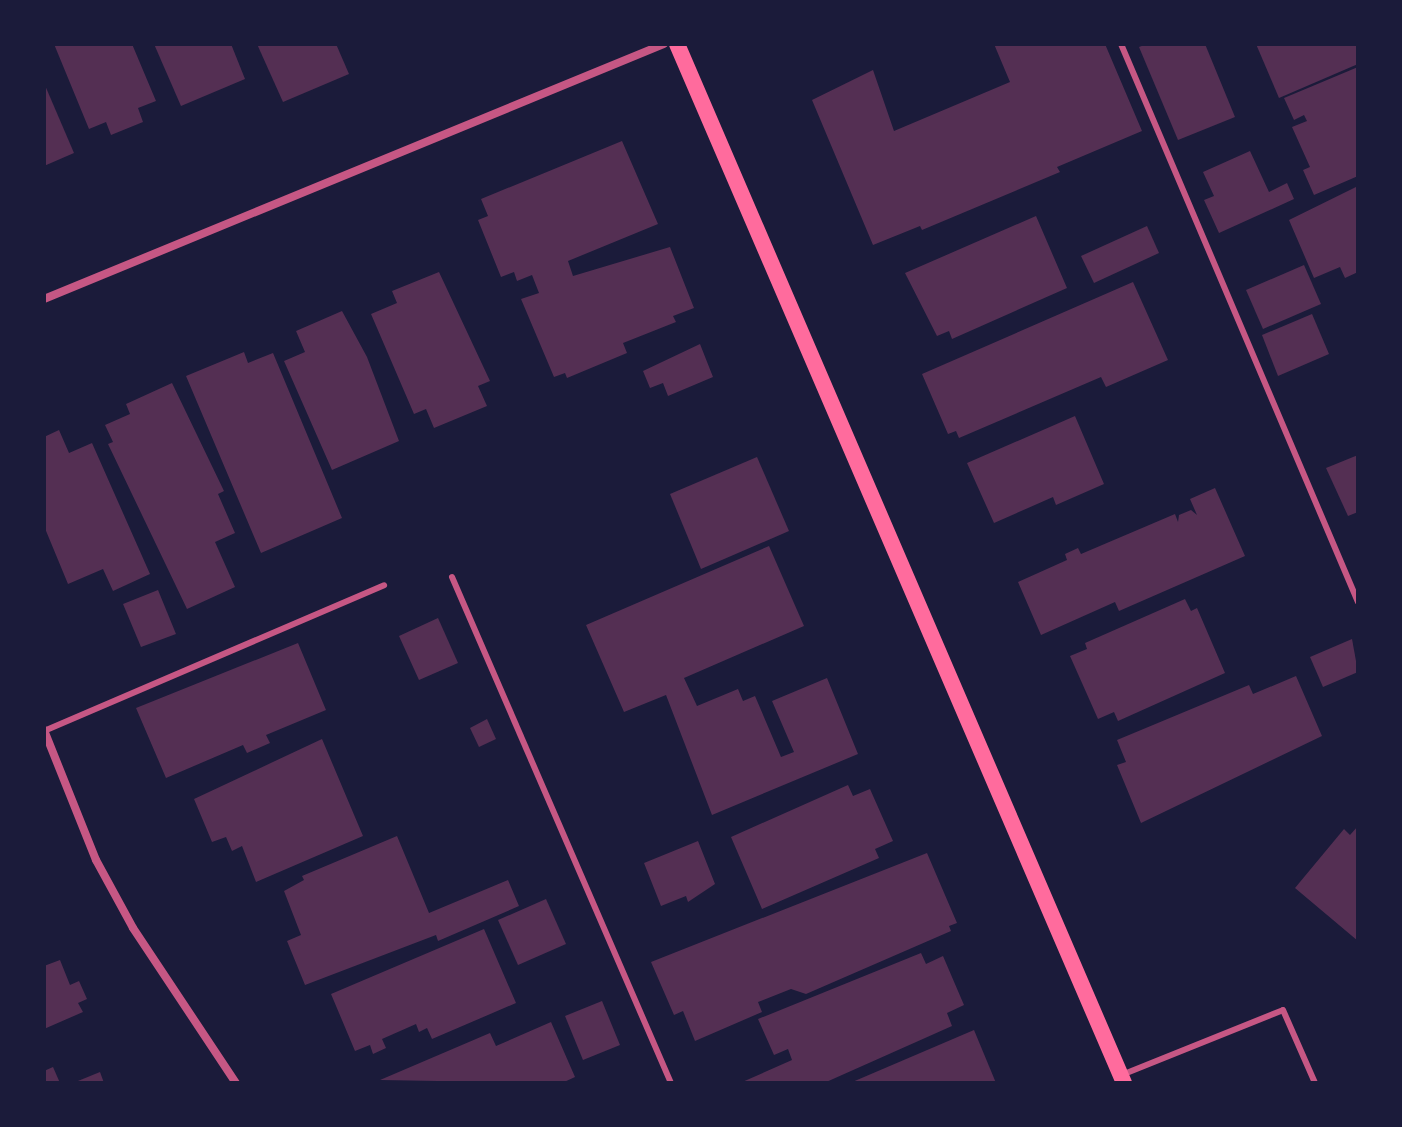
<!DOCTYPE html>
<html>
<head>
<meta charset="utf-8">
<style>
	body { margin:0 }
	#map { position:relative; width:1402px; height:1127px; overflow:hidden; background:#1b1b3a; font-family:"IBM Plex Serif",serif }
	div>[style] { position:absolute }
	.building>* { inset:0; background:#542f53 }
	.service>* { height:6px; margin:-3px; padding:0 3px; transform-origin:3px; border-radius:3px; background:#c65784 }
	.minor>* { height:8px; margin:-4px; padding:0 4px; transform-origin:4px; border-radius:4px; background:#c65784 }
	.secondary>* { height:16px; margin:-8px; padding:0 8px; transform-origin:8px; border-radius:8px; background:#ff6b9d }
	span { translate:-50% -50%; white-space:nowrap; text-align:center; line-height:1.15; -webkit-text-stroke:6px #1b1b3a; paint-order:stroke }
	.frame { position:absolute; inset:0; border:46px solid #1b1b3a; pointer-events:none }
</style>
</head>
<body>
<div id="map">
	<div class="building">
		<div style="clip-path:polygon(54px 44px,132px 44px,156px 101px,138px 108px,143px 122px,111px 135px,106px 122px,89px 129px)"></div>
		<div style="clip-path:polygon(154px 44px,231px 44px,245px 79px,181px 106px)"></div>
		<div style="clip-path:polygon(257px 44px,336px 44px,349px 74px,283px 102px)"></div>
		<div style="clip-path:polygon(994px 44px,1105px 44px,1142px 131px,1057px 167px,1060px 172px,922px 230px,920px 226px,873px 245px,812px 100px,873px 70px,894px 131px,1010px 82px)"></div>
		<div style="clip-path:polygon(1147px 44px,1205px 44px,1235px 117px,1178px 140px,1139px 47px)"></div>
		<div style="clip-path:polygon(1256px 44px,1358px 44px,1358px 64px,1279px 98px)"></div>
		<div style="clip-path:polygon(1358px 67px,1358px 176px,1314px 195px,1303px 170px,1310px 167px,1292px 127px,1307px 121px,1304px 115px,1294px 120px,1284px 98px)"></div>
		<div style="clip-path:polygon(44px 83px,74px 153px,44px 166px)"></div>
		<div style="clip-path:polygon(622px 141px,658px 224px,568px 261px,573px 276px,670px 247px,694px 308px,673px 316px,676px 322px,623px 343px,627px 353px,567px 378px,565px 373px,554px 377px,521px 299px,539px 293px,532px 275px,517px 281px,514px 272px,501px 277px,478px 220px,488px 216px,481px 199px)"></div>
		<div style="clip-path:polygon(1250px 151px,1269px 192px,1287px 183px,1294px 199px,1219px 233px,1204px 200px,1214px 196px,1203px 172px)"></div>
		<div style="clip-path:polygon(1358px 186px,1358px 272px,1345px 278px,1340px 267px,1314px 278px,1289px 220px)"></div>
		<div style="clip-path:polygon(1036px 216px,1067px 288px,952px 339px,949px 331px,937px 336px,905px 273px)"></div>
		<div style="clip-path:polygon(1147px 226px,1159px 253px,1094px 283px,1081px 256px)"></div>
		<div style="clip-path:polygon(1304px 265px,1321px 304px,1263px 329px,1246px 290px)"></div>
		<div style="clip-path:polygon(439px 272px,490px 381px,478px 386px,487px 406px,434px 428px,426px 409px,414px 414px,371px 314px,397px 303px,392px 291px)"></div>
		<div style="clip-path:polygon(1133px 282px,1168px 360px,1106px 387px,1101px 377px,959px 438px,956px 431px,948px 434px,922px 374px)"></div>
		<div style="clip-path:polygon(342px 311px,367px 357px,399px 441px,332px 470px,284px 361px,305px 352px,296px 331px)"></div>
		<div style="clip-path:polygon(1312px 314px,1329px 354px,1278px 376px,1262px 335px)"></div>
		<div style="clip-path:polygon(700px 344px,713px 377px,668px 396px,663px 383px,650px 388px,643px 371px)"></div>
		<div style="clip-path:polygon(244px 352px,248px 363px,273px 353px,342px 518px,261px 553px,186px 376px)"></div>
		<div style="clip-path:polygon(172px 383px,224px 491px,218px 494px,235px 533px,215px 542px,235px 587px,187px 609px,108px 444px,113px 442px,105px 425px,130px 414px,126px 404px)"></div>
		<div style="clip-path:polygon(1075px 416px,1104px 484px,1056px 505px,1053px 497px,994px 523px,967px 463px)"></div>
		<div style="clip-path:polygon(59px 430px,69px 453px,92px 443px,150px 574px,113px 591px,103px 569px,68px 584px,44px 526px,44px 437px)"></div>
		<div style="clip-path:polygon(1358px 455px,1358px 512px,1348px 516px,1326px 468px)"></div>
		<div style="clip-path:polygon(757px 457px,789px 531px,701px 569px,670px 494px)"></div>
		<div style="clip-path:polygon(1215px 488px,1245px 556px,1119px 611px,1115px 602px,1041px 635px,1018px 582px,1067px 560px,1065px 554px,1078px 548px,1081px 554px,1175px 514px,1178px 522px,1179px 515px,1191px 510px,1197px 515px,1190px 499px)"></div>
		<div style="clip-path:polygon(769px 546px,804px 626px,684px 678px,697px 706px,738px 689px,743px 701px,755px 696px,781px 757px,794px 752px,772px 701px,827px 678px,858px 754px,712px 815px,666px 695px,624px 712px,586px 625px)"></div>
		<div style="clip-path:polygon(158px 590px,176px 634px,141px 647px,123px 604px)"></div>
		<div style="clip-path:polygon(1185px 599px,1191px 611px,1197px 608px,1225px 673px,1118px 721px,1114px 712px,1098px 719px,1070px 656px,1087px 649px,1085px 643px)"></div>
		<div style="clip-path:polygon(438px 618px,458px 663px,419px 680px,399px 636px)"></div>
		<div style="clip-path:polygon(1352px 639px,1358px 672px,1323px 687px,1310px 657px)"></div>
		<div style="clip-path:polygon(298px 643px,326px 710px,266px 735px,270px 743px,247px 753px,243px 745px,166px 778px,136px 708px)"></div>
		<div style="clip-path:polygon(1296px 676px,1322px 736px,1141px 823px,1117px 765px,1126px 762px,1117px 740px,1249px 685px,1253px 694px)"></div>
		<div style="clip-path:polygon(487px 719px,496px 739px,479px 747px,470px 728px)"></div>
		<div style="clip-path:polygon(322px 739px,363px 836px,256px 882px,242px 846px,232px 851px,226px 837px,212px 842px,194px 799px)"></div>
		<div style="clip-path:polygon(848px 785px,853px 796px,870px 789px,893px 841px,875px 849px,879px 858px,762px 909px,731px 837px)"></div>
		<div style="clip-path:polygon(1358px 826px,1358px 941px,1295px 888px,1344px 829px,1350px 835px)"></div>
		<div style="clip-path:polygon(397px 836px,429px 913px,508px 880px,519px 906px,438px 941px,436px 935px,305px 985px,287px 941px,301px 935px,284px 891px,304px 880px,302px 876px)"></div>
		<div style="clip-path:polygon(698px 841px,715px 884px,688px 902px,686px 896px,661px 906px,644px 863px)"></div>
		<div style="clip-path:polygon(927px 853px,957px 923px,949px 926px,951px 931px,806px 994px,791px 989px,758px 1002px,762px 1012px,695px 1041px,683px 1011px,674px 1015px,651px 962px)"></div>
		<div style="clip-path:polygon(546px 899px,566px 944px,518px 965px,498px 920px)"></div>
		<div style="clip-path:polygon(484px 929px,516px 1003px,432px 1039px,427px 1028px,419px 1032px,416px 1024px,382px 1039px,386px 1048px,373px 1054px,370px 1045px,355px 1051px,331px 994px)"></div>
		<div style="clip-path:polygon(921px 953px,926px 964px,943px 956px,964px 1005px,947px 1013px,952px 1026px,824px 1083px,740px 1083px,792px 1060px,788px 1049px,774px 1055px,758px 1019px)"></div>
		<div style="clip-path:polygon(60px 960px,70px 985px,79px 981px,87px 999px,78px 1003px,83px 1012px,44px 1029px,44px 966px)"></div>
		<div style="clip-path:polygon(602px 1001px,620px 1045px,583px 1060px,565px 1016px)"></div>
		<div style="clip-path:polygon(551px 1022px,575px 1077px,562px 1083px,380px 1080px,490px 1033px,496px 1046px)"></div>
		<div style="clip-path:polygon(974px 1030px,996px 1083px,850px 1083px)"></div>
		<div style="clip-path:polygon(53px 1067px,60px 1083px,44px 1083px,44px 1071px)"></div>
		<div style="clip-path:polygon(100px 1072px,104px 1083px,73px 1083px)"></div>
	</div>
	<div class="service">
		<div style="left:1121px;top:44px;width:606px;rotate:66.99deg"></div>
		<div style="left:452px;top:577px;width:551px;rotate:66.6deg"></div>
		<div style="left:44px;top:731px;width:370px;rotate:-23.2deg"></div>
		<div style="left:1124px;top:1074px;width:171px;rotate:-21.9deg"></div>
		<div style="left:1283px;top:1010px;width:80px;rotate:66.3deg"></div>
	</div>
	<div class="minor">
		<div style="left:44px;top:299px;width:670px;rotate:-22.36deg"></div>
		<div style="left:44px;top:730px;width:140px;rotate:68.2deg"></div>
		<div style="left:96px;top:860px;width:77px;rotate:61.4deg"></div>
		<div style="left:133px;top:928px;width:186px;rotate:56.4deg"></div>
	</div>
	<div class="secondary">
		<div style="left:677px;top:44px;width:1131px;rotate:66.72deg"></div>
	</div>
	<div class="frame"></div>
</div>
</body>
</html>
